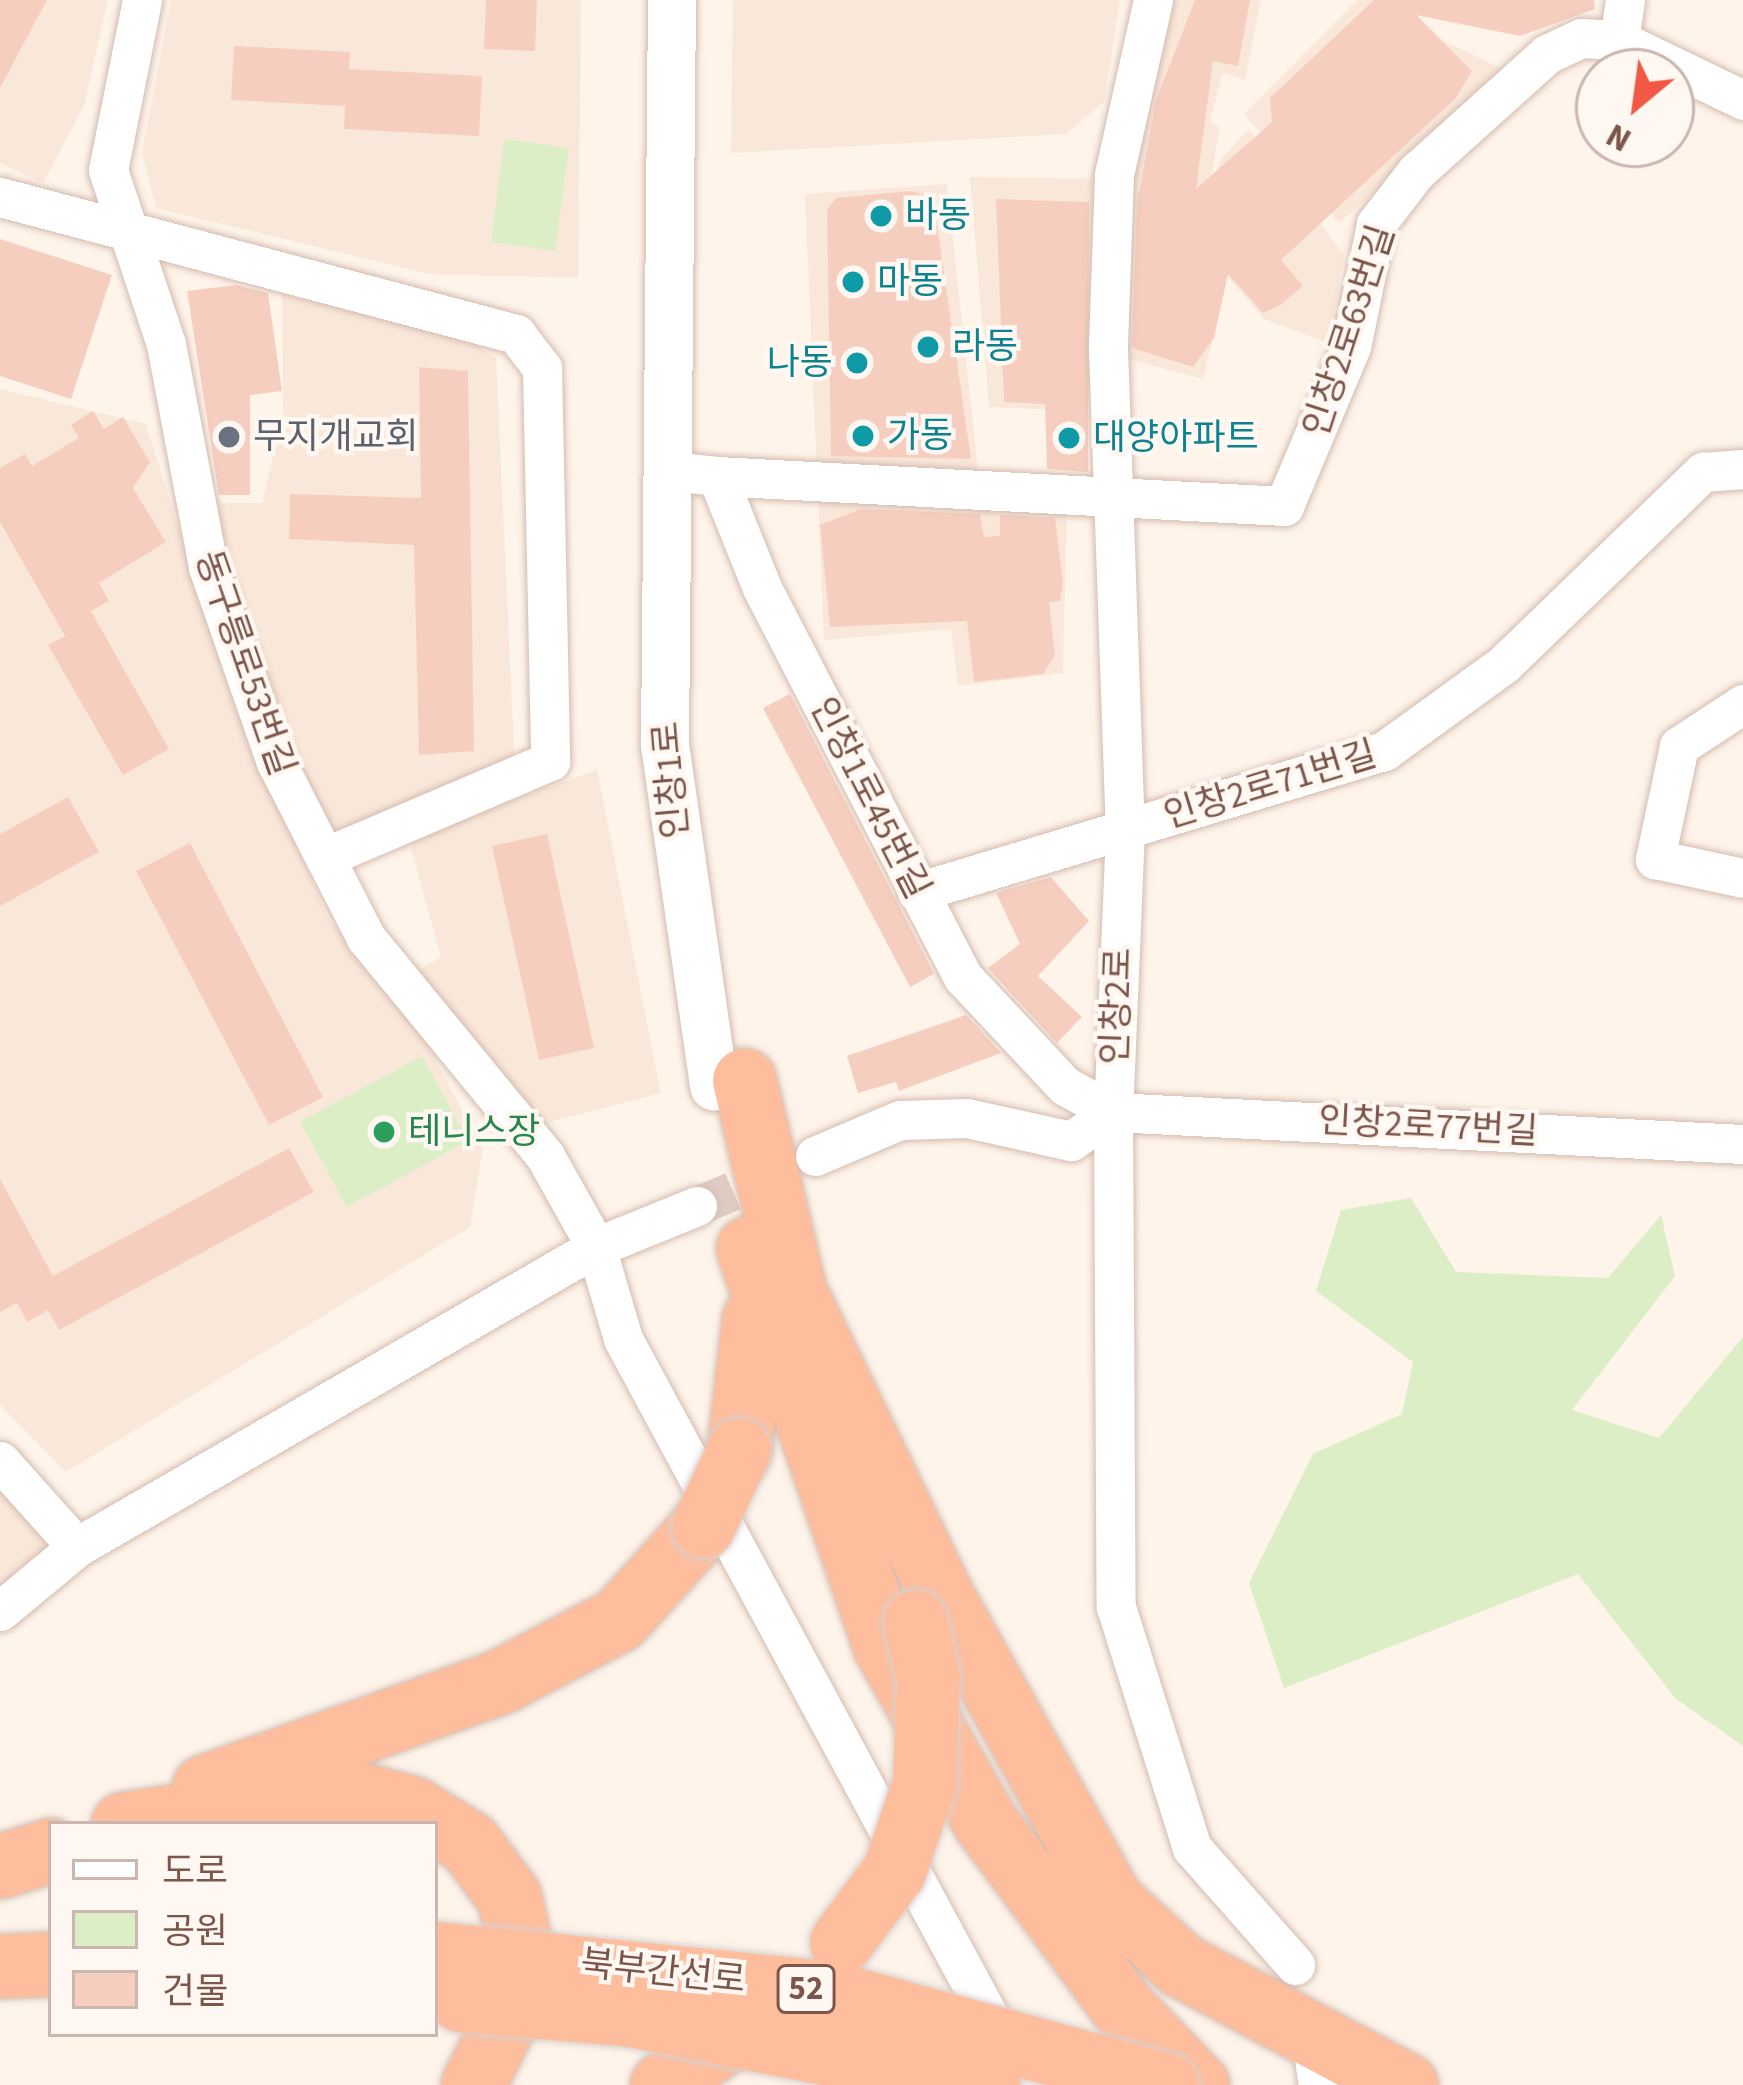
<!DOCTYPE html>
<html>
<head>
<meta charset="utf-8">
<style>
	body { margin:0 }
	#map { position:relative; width:1743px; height:2085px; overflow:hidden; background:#fef4ea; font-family:"Source Sans 3","Noto Sans KR",sans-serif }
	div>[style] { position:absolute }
	.residential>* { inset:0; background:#f9e8da }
	.green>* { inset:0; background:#dbeec6 }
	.building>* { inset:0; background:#f6cebf }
	.minor-tunnel>* { height:39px; margin-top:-19.5px; transform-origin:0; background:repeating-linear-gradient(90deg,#deccc2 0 39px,transparent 0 59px) }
	.roads { filter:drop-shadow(0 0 3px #d5bcb0) drop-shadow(0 0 3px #d5bcb0) }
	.minor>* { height:39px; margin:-19.5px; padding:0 19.5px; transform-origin:19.5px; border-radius:19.5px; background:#fff }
	.tertiary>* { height:48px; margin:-24px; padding:0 24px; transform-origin:24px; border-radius:24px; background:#fff }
	.trunk>* { height:63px; margin:-31.5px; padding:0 31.5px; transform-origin:31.5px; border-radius:31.5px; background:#febe9e }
	.bridges { filter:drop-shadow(0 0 3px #dad0cc) drop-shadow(0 0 3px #dad0cc) }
	.trunk-bridge>* { height:63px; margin:-31.5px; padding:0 31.5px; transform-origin:31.5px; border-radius:31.5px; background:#febe9e }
	.dots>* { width:33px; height:33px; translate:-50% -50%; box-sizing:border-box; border:6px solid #fff8f2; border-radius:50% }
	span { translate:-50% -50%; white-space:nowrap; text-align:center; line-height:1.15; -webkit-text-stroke:9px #fff8f2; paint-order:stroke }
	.shield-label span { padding:3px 9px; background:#fff8f2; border:3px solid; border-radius:9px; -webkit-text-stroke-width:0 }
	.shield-label { font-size:33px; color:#7c564a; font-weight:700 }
	.culture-label { font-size:36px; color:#0d838f }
	.left { translate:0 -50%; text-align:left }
	.right { translate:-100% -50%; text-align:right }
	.street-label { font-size:36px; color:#7c564a }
	.worship-label { font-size:36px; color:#5b616d }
	.leisure-label { font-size:36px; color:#27864d }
	.legend { position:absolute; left:48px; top:1821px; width:390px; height:216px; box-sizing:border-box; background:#fff8f2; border:3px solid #cbb7af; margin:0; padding:15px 21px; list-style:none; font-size:36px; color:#7c564a }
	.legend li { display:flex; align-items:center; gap:24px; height:60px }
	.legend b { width:60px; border:3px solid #cbb7af }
	.north { position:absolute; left:1575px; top:48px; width:120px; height:120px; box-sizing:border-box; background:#fff8f2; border:3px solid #cbb7af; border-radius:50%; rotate:209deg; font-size:33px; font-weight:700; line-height:48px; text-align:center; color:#7c564a }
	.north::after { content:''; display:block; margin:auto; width:42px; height:54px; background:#f15946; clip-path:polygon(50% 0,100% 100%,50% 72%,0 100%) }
</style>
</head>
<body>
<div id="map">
	<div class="residential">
		<div style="clip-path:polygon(0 0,108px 0,84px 106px,43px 183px,0 163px)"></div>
		<div style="clip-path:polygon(171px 0,581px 0,578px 278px,429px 274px,156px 208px,142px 153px)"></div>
		<div style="clip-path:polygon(733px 0,1120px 0,1104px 102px,1066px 134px,731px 153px)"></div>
		<div style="clip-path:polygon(1163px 0,1261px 0,1245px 80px,1223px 73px,1210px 121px,1220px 128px,1199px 243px,1220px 160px,1249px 129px,1344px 255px,1328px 343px,1264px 319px,1200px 245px,1226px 284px,1203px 379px,1119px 357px,1123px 395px,1060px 399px,1058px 410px,989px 407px,970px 177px,1127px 179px)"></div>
		<div style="clip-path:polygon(1357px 0,1403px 0,1442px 40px,1511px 73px,1339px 223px,1244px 114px)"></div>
		<div style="clip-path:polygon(947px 184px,981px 498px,1067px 503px,1063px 673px,958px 686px,951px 629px,824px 640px,805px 194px)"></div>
		<div style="clip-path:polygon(282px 294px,463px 337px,496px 358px,515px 768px,331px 844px,206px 503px,262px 503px,283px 415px)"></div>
		<div style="clip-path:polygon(0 389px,146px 424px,234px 706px,328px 918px,424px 1039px,483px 1148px,470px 1227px,66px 1472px,0 1405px)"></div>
		<div style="clip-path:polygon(597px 770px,661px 1093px,534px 1126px,416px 972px,441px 957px,408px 838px)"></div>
		<div style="clip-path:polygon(0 1483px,63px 1552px,0 1613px)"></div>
	</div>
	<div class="green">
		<div style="clip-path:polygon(504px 139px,569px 148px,555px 251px,491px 242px)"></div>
		<div style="clip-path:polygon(422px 1056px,468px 1141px,347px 1207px,300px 1122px)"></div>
		<div style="clip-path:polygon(1411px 1198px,1456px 1272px,1608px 1278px,1661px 1215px,1675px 1276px,1572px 1410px,1659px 1438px,1743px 1337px,1743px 1746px,1675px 1698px,1578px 1574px,1284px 1688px,1249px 1583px,1313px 1454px,1402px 1414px,1413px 1362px,1316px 1291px,1341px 1210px)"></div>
	</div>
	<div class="building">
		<div style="clip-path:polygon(0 0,47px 0,0 88px)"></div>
		<div style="clip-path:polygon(486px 0,537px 0,535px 51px,484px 49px)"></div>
		<div style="clip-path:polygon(1195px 0,1250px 0,1238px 66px,1213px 61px,1196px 189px,1272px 122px,1270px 98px,1374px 0,1594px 0,1595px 9px,1520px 36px,1416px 15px,1472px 71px,1455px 99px,1281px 260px,1303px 286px,1280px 305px,1263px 313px,1228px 274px,1214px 338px,1193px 367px,1132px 348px,1137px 204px,1156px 100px)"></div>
		<div style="clip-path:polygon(234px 46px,350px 52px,349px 69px,482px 76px,479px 136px,344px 129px,345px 106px,231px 100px)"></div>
		<div style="clip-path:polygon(911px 191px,933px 197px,971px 459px,831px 456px,827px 210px,836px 198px)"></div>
		<div style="clip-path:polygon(996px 199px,1089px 202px,1088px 472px,1047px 469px,1045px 404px,1004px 402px)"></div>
		<div style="clip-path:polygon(0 239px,112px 275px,71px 399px,0 376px)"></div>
		<div style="clip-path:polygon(236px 285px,268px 293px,282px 391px,250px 395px,250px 495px,219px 495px,187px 291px)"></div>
		<div style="clip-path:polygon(419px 367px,468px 371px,474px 751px,419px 755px,414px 545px,289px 539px,290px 494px,421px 498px)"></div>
		<div style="clip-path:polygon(93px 411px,104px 429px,123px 417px,150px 462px,133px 488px,166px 542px,99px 583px,109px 601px,91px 611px,169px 749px,123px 775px,48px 645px,65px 636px,0 522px,0 468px,25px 454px,32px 466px,79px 438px,71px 425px)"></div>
		<div style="clip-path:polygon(861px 509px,980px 514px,984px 537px,1000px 536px,1000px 515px,1055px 518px,1063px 582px,1060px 601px,1049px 602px,1055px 656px,1043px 674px,974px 682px,967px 621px,830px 627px,820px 525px)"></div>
		<div style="clip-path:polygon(790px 694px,934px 974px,910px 987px,763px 708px)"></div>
		<div style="clip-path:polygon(68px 797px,99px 852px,0 906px,0 834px)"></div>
		<div style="clip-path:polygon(547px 834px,594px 1048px,539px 1060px,492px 846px)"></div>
		<div style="clip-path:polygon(190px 843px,323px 1097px,269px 1125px,136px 871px)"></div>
		<div style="clip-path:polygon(1051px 877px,1089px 921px,1038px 976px,1082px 1017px,1057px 1043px,988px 968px,1020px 944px,996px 893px)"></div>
		<div style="clip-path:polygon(966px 1015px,1001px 1053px,899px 1091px,896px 1082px,858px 1093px,847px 1056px)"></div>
		<div style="clip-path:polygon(289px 1148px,314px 1192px,59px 1330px,48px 1310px,27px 1322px,17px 1303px,0 1312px,0 1179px,53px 1276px)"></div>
	</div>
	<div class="minor-tunnel">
		<div style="left:697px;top:1206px;width:92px;rotate:-23deg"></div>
	</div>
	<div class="roads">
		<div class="minor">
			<div style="left:142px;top:0;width:173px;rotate:101.3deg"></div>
			<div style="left:108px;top:170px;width:183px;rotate:71.6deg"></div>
			<div style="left:166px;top:344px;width:227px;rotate:79.3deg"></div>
			<div style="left:208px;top:567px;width:207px;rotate:70.8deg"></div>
			<div style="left:276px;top:762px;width:198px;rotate:62.9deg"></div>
			<div style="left:366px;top:938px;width:282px;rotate:50.6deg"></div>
			<div style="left:545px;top:1156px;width:104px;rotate:60.7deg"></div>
			<div style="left:596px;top:1247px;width:96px;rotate:73.6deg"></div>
			<div style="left:623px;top:1339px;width:808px;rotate:61.63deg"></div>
			<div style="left:1153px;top:0;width:178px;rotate:102.6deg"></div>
			<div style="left:1114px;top:174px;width:174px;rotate:92deg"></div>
			<div style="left:1108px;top:348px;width:482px;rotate:88deg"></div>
			<div style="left:1125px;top:830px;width:282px;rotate:92.4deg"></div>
			<div style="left:1113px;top:1112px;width:495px;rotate:89.7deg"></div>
			<div style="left:1116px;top:1607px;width:253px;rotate:72.5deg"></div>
			<div style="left:1192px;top:1848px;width:156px;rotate:48.6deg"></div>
			<div style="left:1625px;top:0;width:40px;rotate:98.5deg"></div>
			<div style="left:1619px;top:40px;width:138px;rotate:25.8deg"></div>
			<div style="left:0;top:197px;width:534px;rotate:14.87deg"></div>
			<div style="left:516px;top:334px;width:43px;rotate:52.6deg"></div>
			<div style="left:542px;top:368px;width:393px;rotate:88.8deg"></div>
			<div style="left:550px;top:761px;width:245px;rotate:156.9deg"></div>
			<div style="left:669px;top:471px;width:48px;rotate:5.9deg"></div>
			<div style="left:717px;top:476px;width:121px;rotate:68.1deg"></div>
			<div style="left:762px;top:588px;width:438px;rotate:62.7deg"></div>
			<div style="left:963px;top:977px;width:149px;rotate:46.9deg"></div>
			<div style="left:1065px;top:1086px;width:55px;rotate:28.4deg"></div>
			<div style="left:1113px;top:1112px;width:631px;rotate:2.91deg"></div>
			<div style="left:717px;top:476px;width:568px;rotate:3.03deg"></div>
			<div style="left:1284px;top:506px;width:173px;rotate:-67.2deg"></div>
			<div style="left:1351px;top:347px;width:126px;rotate:-78.5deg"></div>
			<div style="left:1376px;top:224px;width:66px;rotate:-52.4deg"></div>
			<div style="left:1416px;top:172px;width:176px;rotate:-42deg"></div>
			<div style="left:1547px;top:54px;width:38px;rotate:-25deg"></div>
			<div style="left:1582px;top:38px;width:37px;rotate:3deg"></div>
			<div style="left:1743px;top:704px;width:77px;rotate:146.7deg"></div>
			<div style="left:1679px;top:746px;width:116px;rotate:102deg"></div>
			<div style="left:1655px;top:859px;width:90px;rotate:12.2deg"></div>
			<div style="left:917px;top:892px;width:488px;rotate:-16.8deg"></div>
			<div style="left:1384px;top:751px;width:148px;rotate:-35.9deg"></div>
			<div style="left:1504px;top:664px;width:277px;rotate:-44deg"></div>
			<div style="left:1703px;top:472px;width:40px;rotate:-4.3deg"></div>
			<div style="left:815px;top:1156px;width:92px;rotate:-23deg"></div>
			<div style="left:900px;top:1120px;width:67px;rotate:-1.7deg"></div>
			<div style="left:967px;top:1118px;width:107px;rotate:12.5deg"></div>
			<div style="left:1071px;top:1141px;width:51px;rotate:-34.6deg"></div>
			<div style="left:0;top:1461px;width:115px;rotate:48.2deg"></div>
			<div style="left:0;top:1611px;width:100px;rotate:-39.7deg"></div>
			<div style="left:77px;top:1547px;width:599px;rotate:-30.03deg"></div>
			<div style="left:596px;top:1247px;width:109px;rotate:-22.1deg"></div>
			<div style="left:1314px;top:2058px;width:27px;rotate:82deg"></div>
		</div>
		<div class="tertiary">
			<div style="left:672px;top:0;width:745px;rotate:90.54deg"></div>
			<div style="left:665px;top:745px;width:345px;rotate:81.8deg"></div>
		</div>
		<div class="trunk">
			<div style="left:744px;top:1080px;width:224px;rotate:76.6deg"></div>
			<div style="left:748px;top:1248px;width:419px;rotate:71deg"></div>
			<div style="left:884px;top:1644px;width:205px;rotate:60.4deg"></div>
			<div style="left:985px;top:1822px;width:232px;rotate:53.4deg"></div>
			<div style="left:1123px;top:2008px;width:107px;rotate:46.1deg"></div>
			<div style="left:794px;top:1291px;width:340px;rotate:64.2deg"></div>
			<div style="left:942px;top:1597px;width:349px;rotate:60.9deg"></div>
			<div style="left:1112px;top:1902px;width:93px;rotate:42.4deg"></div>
			<div style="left:1181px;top:1965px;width:255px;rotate:28.1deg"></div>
			<div style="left:739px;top:1450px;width:132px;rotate:-83.5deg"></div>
			<div style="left:204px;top:1787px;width:315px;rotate:-19.6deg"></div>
			<div style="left:501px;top:1681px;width:133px;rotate:-27.7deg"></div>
			<div style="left:619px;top:1619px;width:125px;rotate:-47.9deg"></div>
			<div style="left:123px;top:1824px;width:227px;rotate:-8.3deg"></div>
			<div style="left:348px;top:1791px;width:66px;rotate:14.9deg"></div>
			<div style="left:412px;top:1808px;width:67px;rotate:31.6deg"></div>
			<div style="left:469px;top:1843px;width:67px;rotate:53.5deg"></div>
			<div style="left:509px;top:1897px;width:81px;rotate:77.2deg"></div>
			<div style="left:527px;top:1976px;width:122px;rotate:116.4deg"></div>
			<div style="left:0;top:1866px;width:53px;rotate:-17.4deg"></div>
			<div style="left:0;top:1966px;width:51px;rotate:-2.2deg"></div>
			<div style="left:662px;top:2085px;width:136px;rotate:-35.1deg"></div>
		</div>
	</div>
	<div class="bridges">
		<div class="trunk-bridge">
			<div style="left:703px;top:1526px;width:84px;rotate:-64.7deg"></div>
			<div style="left:841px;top:1942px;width:89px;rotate:-53.3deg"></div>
			<div style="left:894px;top:1871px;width:93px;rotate:-71.2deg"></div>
			<div style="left:924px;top:1783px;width:104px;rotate:-87.8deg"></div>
			<div style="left:928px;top:1679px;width:59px;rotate:-102.6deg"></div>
			<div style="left:435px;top:1953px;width:396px;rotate:5.7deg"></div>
			<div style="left:829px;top:1992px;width:350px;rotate:15.4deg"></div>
			<div style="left:460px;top:2000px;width:172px;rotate:5deg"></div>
			<div style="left:631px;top:2015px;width:364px;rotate:11.1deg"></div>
		</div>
	</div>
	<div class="dots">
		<div style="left:881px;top:216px;background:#0f9aa8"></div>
		<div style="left:853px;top:282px;background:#0f9aa8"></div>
		<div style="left:928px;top:347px;background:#0f9aa8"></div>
		<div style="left:857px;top:363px;background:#0f9aa8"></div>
		<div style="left:863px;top:436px;background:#0f9aa8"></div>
		<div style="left:229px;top:437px;background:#6b7280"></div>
		<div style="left:1069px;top:438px;background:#0f9aa8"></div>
		<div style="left:384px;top:1132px;background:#2e9e5b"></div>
	</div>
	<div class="shield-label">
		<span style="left:806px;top:1989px">52</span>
	</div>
	<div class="culture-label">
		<span class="left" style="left:905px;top:216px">바동</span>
		<span class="left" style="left:877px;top:282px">마동</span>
		<span class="left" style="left:952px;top:347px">라동</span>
		<span class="right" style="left:833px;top:363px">나동</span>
		<span class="left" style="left:887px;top:436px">가동</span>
		<span class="left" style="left:1093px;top:438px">대양아파트</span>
	</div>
	<div class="street-label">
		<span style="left:1349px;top:331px;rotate:-72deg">인창2로63번길</span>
		<span style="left:245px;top:663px;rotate:71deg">동구릉로53번길</span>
		<span style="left:671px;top:780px;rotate:-95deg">인창1로</span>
		<span style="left:1270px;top:785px;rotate:-17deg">인창2로71번길</span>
		<span style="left:870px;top:798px;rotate:63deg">인창1로45번길</span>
		<span style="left:1117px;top:1006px;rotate:-88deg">인창2로</span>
		<span style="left:1428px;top:1126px;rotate:3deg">인창2로77번길</span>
		<span style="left:663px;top:1972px;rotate:6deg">북부간선로</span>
	</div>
	<div class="worship-label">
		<span class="left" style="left:253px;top:437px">무지개교회</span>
	</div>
	<div class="leisure-label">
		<span class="left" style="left:408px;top:1132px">테니스장</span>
	</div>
	<ul class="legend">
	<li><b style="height:15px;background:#fff"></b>도로</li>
	<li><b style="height:33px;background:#dbeec6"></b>공원</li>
	<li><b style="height:33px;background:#f6cebf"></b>건물</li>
	</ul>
	<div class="north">N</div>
</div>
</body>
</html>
